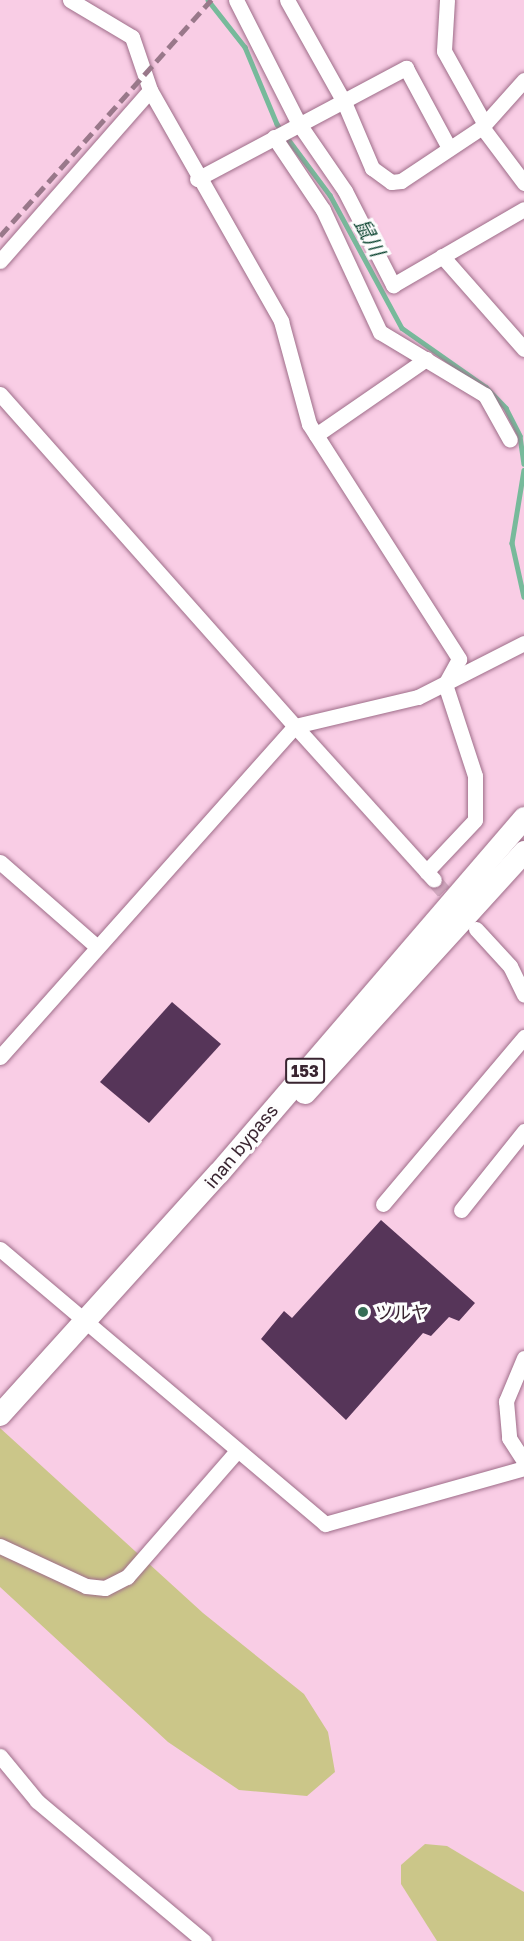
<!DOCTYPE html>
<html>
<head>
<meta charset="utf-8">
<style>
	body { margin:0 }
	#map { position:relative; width:524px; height:1941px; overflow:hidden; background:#f9cde5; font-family:"Golos Text","Noto Sans JP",sans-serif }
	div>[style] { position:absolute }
	.green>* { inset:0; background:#cbc689 }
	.stream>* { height:4.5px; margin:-2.25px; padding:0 2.25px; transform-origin:2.25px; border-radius:2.25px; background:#77ba9b }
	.building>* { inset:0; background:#563559 }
	.minor-tunnel>* { height:15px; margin-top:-7.5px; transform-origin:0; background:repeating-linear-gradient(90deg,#d3abc1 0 15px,transparent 0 23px) }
	.roads { filter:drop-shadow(0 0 2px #9e6d89) drop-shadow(0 0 2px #9e6d89) }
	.minor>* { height:15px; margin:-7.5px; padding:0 7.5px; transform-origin:7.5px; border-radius:7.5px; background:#fff }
	.highway>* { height:22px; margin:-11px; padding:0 11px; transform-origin:11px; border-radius:11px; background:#fff }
	.rail>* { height:4.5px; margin-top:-2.25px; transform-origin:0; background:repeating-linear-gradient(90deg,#99788a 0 12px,transparent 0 18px) }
	.dots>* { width:16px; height:16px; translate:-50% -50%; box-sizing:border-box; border:3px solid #fdfdfd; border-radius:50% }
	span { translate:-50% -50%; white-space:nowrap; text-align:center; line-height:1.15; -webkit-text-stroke:6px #fdfdfd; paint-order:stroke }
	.shield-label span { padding:2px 4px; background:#fdfdfd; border:2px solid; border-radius:4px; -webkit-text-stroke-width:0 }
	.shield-label { font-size:16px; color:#392430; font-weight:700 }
	.street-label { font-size:18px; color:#392430 }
	.poi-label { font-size:18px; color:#392430 }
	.left { translate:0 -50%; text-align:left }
	.water-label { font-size:20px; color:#09422e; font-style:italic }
</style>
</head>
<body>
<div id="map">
	<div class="green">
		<div style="clip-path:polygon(0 1428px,203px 1613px,304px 1694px,328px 1732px,335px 1772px,307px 1796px,239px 1790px,168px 1742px,0 1587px)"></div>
		<div style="clip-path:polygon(425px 1844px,447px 1846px,524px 1892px,524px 1941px,437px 1941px,401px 1884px,401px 1865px)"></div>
	</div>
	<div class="stream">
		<div style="left:208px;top:0;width:60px;rotate:51.8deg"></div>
		<div style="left:245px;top:47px;width:83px;rotate:67.4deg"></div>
		<div style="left:277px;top:124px;width:89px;rotate:53.3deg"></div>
		<div style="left:330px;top:195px;width:151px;rotate:61.6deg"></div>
		<div style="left:402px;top:328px;width:103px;rotate:35.1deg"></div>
		<div style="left:486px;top:387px;width:29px;rotate:46deg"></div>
		<div style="left:506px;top:408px;width:31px;rotate:63deg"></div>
		<div style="left:520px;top:436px;width:28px;rotate:82deg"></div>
		<div style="left:524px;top:470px;width:74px;rotate:99.3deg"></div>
		<div style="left:512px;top:543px;width:55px;rotate:77.5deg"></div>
	</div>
	<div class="building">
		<div style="clip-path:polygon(172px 1002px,221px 1044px,149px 1123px,100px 1082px)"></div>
		<div style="clip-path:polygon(381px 1220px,475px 1303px,459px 1321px,449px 1317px,431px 1336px,423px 1333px,346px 1420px,261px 1339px,284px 1311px,292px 1318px)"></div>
	</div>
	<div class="minor-tunnel">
		<div style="left:434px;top:880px;width:37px;rotate:49deg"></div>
	</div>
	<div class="roads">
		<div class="minor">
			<div style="left:70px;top:0;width:72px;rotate:30.8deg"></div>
			<div style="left:132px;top:37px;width:56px;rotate:71.2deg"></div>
			<div style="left:150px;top:90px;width:266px;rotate:60.4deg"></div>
			<div style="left:281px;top:321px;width:107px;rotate:74.8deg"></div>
			<div style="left:309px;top:424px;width:279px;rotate:57.4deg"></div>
			<div style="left:459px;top:659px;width:29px;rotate:119deg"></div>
			<div style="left:445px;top:684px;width:97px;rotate:71.9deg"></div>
			<div style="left:475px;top:776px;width:44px;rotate:90deg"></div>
			<div style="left:475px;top:820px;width:71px;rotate:133.3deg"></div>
			<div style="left:236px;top:0;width:139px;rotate:63.1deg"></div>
			<div style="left:299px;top:124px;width:81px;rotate:55.5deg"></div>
			<div style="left:345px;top:191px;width:106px;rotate:62.9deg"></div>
			<div style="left:393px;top:285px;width:151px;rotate:-30.1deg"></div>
			<div style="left:287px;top:0;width:117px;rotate:60.8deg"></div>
			<div style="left:344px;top:102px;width:72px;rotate:67deg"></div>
			<div style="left:372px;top:168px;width:24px;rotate:36deg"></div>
			<div style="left:391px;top:182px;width:10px;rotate:-6deg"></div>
			<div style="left:401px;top:181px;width:97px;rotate:-33.7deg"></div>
			<div style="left:482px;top:127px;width:63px;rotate:-48.2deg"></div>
			<div style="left:447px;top:0;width:51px;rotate:93.4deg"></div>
			<div style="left:444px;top:51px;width:80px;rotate:60.9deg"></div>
			<div style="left:482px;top:127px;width:70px;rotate:53.1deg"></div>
			<div style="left:274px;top:137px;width:88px;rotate:56.1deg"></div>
			<div style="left:323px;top:210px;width:135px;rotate:65deg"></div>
			<div style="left:380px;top:332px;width:122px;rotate:31deg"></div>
			<div style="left:485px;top:395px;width:51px;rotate:60.9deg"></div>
			<div style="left:197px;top:179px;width:237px;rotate:-28deg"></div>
			<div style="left:406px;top:68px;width:91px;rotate:61.7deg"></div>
			<div style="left:442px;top:256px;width:124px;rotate:48.6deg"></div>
			<div style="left:0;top:261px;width:227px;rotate:-48.7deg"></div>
			<div style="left:0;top:394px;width:444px;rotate:48.4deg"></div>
			<div style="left:295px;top:726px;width:126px;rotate:-13.3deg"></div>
			<div style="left:418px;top:697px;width:119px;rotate:-27deg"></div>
			<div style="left:316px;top:435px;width:134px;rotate:-34.6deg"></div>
			<div style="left:0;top:862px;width:129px;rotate:41.2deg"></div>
			<div style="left:476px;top:929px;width:50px;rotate:47.4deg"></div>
			<div style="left:510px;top:966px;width:32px;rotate:64deg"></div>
			<div style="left:0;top:1057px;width:443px;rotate:-48.3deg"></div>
			<div style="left:295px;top:726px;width:207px;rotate:47.9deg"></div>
			<div style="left:383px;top:1204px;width:219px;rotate:-49.8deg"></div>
			<div style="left:461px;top:1210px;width:101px;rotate:-51.4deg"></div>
			<div style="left:0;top:1249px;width:426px;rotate:40.2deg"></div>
			<div style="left:325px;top:1524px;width:207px;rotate:-15.7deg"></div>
			<div style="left:524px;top:1358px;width:47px;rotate:112.7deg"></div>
			<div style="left:506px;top:1401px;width:37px;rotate:85deg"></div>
			<div style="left:509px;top:1438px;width:27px;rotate:57deg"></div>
			<div style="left:0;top:1546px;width:95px;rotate:24.9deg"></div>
			<div style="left:86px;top:1586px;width:19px;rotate:6deg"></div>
			<div style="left:105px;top:1588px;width:25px;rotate:-27deg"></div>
			<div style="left:127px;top:1577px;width:164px;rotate:-48.9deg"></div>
			<div style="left:0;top:1756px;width:58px;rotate:50.6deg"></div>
			<div style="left:37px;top:1801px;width:218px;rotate:40deg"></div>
		</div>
		<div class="highway">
			<div style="left:305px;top:1093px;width:326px;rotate:-47.7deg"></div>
			<div style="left:0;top:1415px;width:326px;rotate:-47.9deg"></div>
			<div style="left:219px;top:1173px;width:468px;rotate:-49.3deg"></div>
		</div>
	</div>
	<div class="rail">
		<div style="left:0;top:236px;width:317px;rotate:-48.2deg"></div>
	</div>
	<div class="dots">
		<div style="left:363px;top:1312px;background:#366e56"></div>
	</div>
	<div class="shield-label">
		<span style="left:305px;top:1071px">153</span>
	</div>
	<div class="street-label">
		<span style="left:241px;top:1146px;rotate:-50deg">inan bypass</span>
	</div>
	<div class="poi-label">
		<span class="left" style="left:375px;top:1312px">ツルヤ</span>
	</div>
	<div class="water-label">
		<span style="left:370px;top:237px;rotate:62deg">鼠川</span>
	</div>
</div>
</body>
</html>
